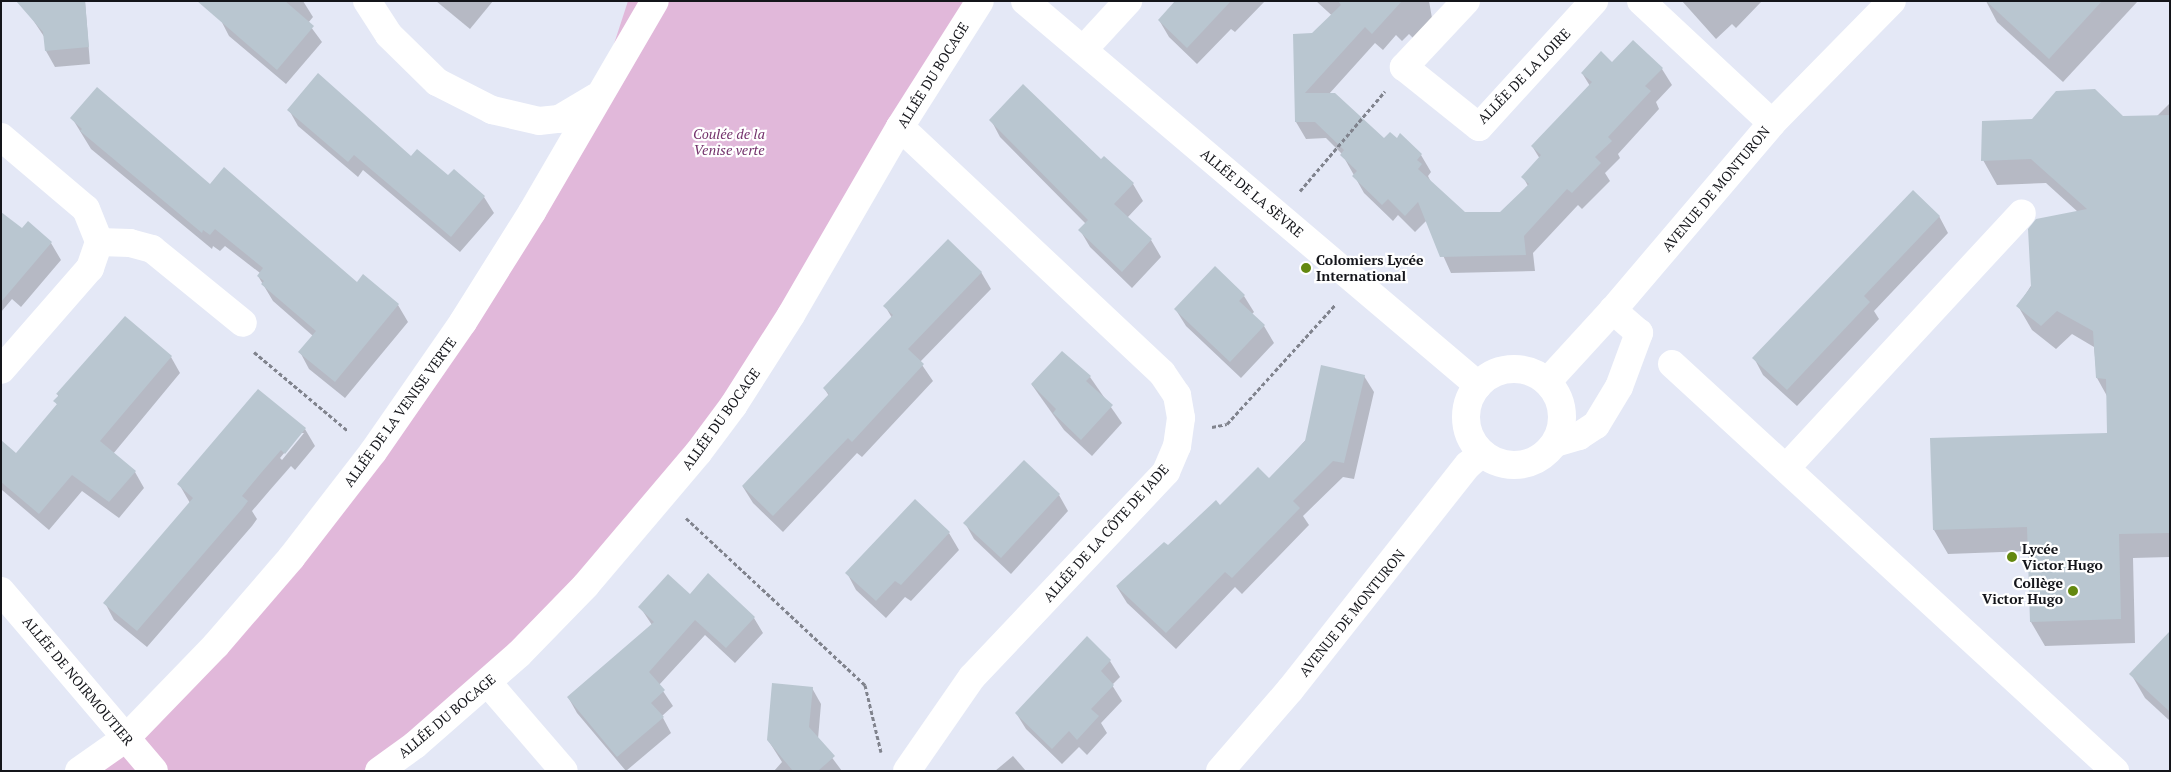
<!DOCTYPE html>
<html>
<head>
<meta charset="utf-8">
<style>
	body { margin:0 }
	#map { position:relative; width:2171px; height:772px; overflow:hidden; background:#e4e8f6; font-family:"PT Serif",serif }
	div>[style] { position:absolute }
	.green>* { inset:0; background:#e1b8da }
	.shadow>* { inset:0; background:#0003 }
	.building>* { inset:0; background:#b9c6d0 }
	.path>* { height:3px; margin-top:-1.5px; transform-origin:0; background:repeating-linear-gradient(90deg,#80838d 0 4px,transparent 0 6.5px) }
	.minor>* { height:28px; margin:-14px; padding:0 14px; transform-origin:14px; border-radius:14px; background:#fff }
	.minor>.ring { margin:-14px; padding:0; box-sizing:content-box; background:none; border:28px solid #fff; border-radius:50% }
	.dots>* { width:14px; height:14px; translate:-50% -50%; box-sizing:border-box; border:2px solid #fff; border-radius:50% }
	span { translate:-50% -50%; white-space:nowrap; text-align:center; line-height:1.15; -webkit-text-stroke:4.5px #fff; paint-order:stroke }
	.street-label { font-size:14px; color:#14151a }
	.park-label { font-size:14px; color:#74326c; font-style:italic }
	.poi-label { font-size:14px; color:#14151a; font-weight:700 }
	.left { translate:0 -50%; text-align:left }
	.right { translate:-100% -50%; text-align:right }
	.frame { position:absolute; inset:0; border:2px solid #14151a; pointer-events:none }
</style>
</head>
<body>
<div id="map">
	<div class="green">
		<div style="clip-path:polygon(628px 1px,980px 1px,664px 497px,379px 771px,79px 771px,291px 558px,597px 96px)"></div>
	</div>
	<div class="shadow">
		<div style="clip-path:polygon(30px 1px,85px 1px,90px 64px,55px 67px,46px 51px,45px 38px,31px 17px)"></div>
		<div style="clip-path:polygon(211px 1px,303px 1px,313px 17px,308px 23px,322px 42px,286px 84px,229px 36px)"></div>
		<div style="clip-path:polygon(436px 1px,493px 1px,470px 29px)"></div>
		<div style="clip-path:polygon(1177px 1px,1265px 1px,1235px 32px,1231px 29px,1197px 64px,1169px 37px,1159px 20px)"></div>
		<div style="clip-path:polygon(1316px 1px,1429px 1px,1432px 18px,1413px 38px,1409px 34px,1402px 41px,1396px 35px,1383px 50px,1375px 43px,1329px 94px,1384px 140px,1421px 155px,1431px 172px,1428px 176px,1431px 182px,1465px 214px,1501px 213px,1528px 186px,1523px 177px,1540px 159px,1532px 146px,1590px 86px,1582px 73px,1612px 64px,1662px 69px,1672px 85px,1656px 102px,1659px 109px,1618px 154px,1620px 158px,1605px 173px,1610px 181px,1582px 209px,1578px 205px,1533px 253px,1535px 271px,1451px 273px,1427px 220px,1415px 232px,1398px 215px,1393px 221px,1364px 193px,1342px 154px,1326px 138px,1306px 139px,1296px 122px,1294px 35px,1350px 32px)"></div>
		<div style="clip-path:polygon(1682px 1px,1762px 1px,1736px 28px,1732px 24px,1716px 39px)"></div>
		<div style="clip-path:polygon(1986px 1px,2138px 1px,2063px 82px,1997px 22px)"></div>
		<div style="clip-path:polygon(2170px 103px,2170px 557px,2133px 558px,2135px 643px,2045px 646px,2031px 622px,2029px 551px,1948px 554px,1934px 530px,2108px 434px,2107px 396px,2097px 378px,2094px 347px,2072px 334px,2056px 349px,2032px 330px,2018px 306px,2078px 212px,2046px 183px,1997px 185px,1983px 160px,2123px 117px,2157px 116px)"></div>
		<div style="clip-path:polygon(289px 110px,411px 158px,484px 197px,494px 213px,460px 252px,363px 170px,358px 177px,298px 126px)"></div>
		<div style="clip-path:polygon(72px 118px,210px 185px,357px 284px,398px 305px,408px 322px,345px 398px,309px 369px,300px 352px,313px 336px,273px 301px,258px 276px,260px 273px,225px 246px,220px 251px,213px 246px,212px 249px,91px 149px)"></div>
		<div style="clip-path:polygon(991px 120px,1101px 161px,1104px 157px,1133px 184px,1143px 201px,1127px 218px,1151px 240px,1161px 257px,1132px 288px,1090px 247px,1080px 230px,1086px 224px,1000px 137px)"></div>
		<div style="clip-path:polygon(1px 213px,21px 230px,51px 243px,61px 260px,21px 307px,12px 299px,1px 312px)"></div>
		<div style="clip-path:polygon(1939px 216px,1948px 233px,1874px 311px,1879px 319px,1797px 406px,1763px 375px,1754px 358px)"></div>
		<div style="clip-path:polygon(981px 272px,991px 289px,920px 362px,933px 381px,862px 457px,857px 453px,783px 532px,753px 503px,743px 487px,829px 396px,824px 388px,892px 318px,885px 306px)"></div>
		<div style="clip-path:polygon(1244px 296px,1254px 312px,1252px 314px,1264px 326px,1274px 343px,1241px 378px,1186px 326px,1176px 310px)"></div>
		<div style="clip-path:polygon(171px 357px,180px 373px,113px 454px,135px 472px,144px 488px,119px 518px,82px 491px,49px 530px,2px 490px,1px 464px,16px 455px,58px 406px,55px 401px,59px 397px,57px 394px)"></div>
		<div style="clip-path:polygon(1364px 376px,1374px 392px,1354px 479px,1343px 477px,1303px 516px,1309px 525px,1242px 594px,1235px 587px,1176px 649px,1127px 603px,1117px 587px,1220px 506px,1269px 480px)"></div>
		<div style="clip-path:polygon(1090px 377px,1122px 423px,1092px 456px,1064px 430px,1032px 385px)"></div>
		<div style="clip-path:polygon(evenodd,305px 429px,315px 446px,295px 470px,291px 466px,270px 490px,252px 511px,257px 519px,252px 526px,147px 647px,114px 620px,105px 603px,190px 503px,179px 484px,305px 429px,301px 433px,304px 433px,282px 460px,280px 458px,301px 433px)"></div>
		<div style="clip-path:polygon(1059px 495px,1068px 511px,1011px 574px,974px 539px,965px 523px)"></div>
		<div style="clip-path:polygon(949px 533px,959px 550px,911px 601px,905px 597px,886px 618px,856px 590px,847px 573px)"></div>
		<div style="clip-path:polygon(690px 596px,754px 618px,763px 633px,735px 663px,705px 635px,659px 685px,673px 706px,662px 716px,671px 733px,626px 771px,577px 713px,568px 697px,652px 625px,640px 607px)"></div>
		<div style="clip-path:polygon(2170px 632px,2170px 721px,2145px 698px,2131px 674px)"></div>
		<div style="clip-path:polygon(1087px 638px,1110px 661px,1120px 677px,1112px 685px,1122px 701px,1101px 723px,1107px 733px,1087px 755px,1079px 747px,1062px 764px,1026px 729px,1016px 713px)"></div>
		<div style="clip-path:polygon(812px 688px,821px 704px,818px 739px,842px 771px,774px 771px,782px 762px,768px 740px)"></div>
		<div style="clip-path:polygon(1013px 756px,1026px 771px,995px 771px)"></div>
	</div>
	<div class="building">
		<div style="clip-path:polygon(16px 1px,85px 1px,89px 47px,45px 51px,43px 32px)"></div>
		<div style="clip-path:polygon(197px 1px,285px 1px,314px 26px,277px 70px)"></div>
		<div style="clip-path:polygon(1175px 1px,1231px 1px,1187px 48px,1158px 20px)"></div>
		<div style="clip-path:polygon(1338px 1px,1402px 1px,1372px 34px,1365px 27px,1305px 93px,1335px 93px,1384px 138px,1390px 132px,1397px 138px,1400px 133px,1422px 154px,1417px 160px,1422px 164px,1418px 169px,1465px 212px,1500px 212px,1529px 184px,1521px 177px,1541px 155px,1531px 146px,1592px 82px,1581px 73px,1601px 51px,1612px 62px,1633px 40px,1663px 68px,1645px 86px,1651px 91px,1608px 137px,1612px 141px,1595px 157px,1601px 163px,1572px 193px,1567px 189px,1524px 236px,1526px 255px,1440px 257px,1418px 202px,1405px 216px,1388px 199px,1382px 205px,1352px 176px,1357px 171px,1340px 155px,1344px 150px,1315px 122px,1295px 122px,1293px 34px,1312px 33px,1341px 5px)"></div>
		<div style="clip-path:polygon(1986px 1px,2102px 1px,2049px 59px)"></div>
		<div style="clip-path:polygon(318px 73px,411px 156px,417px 149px,448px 175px,454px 169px,485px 196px,451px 237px,354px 155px,348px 162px,287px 110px)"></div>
		<div style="clip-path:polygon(1023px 84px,1101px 159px,1104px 156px,1134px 183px,1114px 204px,1152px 239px,1122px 272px,1078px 230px,1088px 220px,989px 120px)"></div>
		<div style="clip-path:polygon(97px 87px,210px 184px,224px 167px,357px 282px,363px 274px,399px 304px,335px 382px,298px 352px,316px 331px,261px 284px,264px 281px,257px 276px,263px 268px,215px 229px,210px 235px,203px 230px,202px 233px,80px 131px,82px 129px,70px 118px)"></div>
		<div style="clip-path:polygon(2095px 89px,2123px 116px,2170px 115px,2170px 533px,2119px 534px,2121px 619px,2030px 622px,2027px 527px,1933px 530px,1930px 438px,2107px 433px,2106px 379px,2096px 378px,2093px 331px,2057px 311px,2041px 326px,2016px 306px,2031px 287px,2028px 229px,2036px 219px,2087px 209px,2031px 159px,1981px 161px,1982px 121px,2032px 119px,2056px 91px)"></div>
		<div style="clip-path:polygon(1913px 190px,1940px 216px,1864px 296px,1870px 302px,1787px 390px,1752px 358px)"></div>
		<div style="clip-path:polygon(1px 212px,22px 228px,28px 221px,52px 242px,1px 302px)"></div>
		<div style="clip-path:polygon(948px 239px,982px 272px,908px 349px,924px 364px,852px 442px,848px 438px,773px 516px,742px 486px,829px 394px,823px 388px,893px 315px,883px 306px)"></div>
		<div style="clip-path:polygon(1215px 266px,1245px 295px,1239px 301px,1265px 325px,1230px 362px,1174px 309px)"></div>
		<div style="clip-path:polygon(125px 316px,172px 356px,100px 441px,136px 471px,109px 502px,72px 475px,39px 514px,1px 482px,1px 440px,16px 453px,57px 404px,53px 401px,59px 395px,56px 394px)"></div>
		<div style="clip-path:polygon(1062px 351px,1091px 376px,1086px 381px,1113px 405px,1081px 440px,1053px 413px,1056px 409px,1031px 384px)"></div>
		<div style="clip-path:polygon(1321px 365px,1365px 375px,1344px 463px,1333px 461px,1293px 501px,1300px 508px,1232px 578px,1225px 572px,1166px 633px,1116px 586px,1164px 542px,1168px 545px,1216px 500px,1220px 505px,1258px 467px,1269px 478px,1305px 441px)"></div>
		<div style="clip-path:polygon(258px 389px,306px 428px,285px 454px,281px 450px,261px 473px,242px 496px,248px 501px,242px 509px,137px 631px,103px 603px,193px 498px,177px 484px)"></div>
		<div style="clip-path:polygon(1024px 460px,1060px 494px,1001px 558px,963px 523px)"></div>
		<div style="clip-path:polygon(915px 499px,950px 532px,901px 585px,895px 581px,876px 601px,845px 573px)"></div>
		<div style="clip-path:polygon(708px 573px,755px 617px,726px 648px,695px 620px,649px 672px,665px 690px,651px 703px,664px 717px,617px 757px,567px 697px,654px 622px,638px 607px,668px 574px,690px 594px)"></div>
		<div style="clip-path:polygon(2170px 631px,2170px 712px,2129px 674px)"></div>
		<div style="clip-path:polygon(1087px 636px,1111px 660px,1101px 671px,1114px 685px,1091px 709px,1099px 716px,1077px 740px,1069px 731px,1052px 749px,1015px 713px)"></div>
		<div style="clip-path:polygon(772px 683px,813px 687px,809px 727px,835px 756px,818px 771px,793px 771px,767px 740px)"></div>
	</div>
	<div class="path">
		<div style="left:1300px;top:191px;width:131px;rotate:-49.6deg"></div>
		<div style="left:254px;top:352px;width:123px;rotate:40deg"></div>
		<div style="left:1212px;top:427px;width:15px;rotate:-11deg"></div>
		<div style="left:1227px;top:424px;width:161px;rotate:-47.8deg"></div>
		<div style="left:686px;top:518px;width:245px;rotate:43deg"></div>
		<div style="left:865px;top:685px;width:69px;rotate:76.6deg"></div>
	</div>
	<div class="minor">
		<div style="left:367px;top:1px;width:40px;rotate:57.1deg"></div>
		<div style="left:389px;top:35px;width:67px;rotate:44.4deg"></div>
		<div style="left:437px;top:82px;width:62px;rotate:27deg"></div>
		<div style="left:492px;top:110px;width:48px;rotate:13.2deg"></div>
		<div style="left:539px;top:121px;width:20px;rotate:-6deg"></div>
		<div style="left:559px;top:119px;width:43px;rotate:-30.7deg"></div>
		<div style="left:1025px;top:1px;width:594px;rotate:40.29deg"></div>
		<div style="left:1466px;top:1px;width:91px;rotate:133.2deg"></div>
		<div style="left:1404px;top:67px;width:96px;rotate:38.7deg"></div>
		<div style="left:1479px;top:127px;width:171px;rotate:-47.6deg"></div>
		<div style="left:1641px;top:1px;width:179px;rotate:43deg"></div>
		<div style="left:1083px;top:50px;width:67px;rotate:-47.4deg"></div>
		<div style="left:900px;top:127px;width:359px;rotate:43.2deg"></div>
		<div style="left:1162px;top:373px;width:27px;rotate:56deg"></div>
		<div style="left:1177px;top:395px;width:23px;rotate:80deg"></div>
		<div style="left:1181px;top:418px;width:28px;rotate:98deg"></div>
		<div style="left:1177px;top:446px;width:28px;rotate:113deg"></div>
		<div style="left:1166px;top:472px;width:282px;rotate:133.4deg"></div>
		<div style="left:972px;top:677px;width:114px;rotate:124.7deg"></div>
		<div style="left:1px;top:137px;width:111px;rotate:40.3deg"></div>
		<div style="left:86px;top:209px;width:35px;rotate:68deg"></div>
		<div style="left:99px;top:242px;width:28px;rotate:109deg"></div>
		<div style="left:90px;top:268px;width:135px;rotate:131.1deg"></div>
		<div style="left:99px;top:242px;width:31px;rotate:2deg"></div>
		<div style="left:130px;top:243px;width:23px;rotate:15deg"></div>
		<div style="left:152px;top:249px;width:117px;rotate:39.1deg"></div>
		<div style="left:1672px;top:364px;width:602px;rotate:42.57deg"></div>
		<div class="ring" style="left:1466px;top:369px;width:68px;height:68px"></div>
		<div style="left:1547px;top:382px;width:98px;rotate:-47.5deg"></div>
		<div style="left:1613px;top:310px;width:245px;rotate:-49.6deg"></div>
		<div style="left:1772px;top:123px;width:171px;rotate:-45.5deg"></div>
		<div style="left:1555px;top:443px;width:25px;rotate:-16deg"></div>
		<div style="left:1579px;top:436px;width:20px;rotate:-33deg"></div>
		<div style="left:1596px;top:425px;width:44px;rotate:-58.8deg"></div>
		<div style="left:1619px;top:387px;width:58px;rotate:-69.7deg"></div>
		<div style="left:1639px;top:333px;width:35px;rotate:-139deg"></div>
		<div style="left:1786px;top:468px;width:347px;rotate:-47.2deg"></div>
		<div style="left:1px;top:591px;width:236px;rotate:49.6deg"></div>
		<div style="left:488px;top:683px;width:116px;rotate:49.2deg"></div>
		<div style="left:79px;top:771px;width:57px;rotate:-35.1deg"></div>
		<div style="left:126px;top:738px;width:129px;rotate:-45.9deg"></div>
		<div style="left:216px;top:645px;width:115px;rotate:-49.2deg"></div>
		<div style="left:291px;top:558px;width:134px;rotate:-52.3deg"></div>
		<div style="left:373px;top:452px;width:158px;rotate:-55.3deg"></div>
		<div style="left:463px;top:322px;width:130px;rotate:-57.9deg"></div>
		<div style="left:532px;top:212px;width:244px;rotate:-59.8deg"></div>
		<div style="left:379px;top:771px;width:44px;rotate:-35.8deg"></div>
		<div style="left:415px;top:745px;width:138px;rotate:-41.2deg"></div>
		<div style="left:519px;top:654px;width:96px;rotate:-45.8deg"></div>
		<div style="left:586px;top:585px;width:173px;rotate:-49.7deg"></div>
		<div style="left:698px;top:453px;width:59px;rotate:-53.3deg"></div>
		<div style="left:733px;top:406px;width:108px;rotate:-57.5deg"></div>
		<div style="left:791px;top:315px;width:217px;rotate:-59.9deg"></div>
		<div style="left:900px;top:127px;width:149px;rotate:-57.6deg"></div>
		<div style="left:1220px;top:771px;width:107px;rotate:-49.2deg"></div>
		<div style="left:1290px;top:690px;width:287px;rotate:-51.7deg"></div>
		<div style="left:1468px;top:465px;width:17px;rotate:-40deg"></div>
	</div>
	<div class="dots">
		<div style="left:1306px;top:268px;background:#63880f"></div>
		<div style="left:2012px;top:557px;background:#63880f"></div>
		<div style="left:2073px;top:591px;background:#63880f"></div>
	</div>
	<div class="street-label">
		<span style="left:933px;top:75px;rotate:-58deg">ALLÉE DU BOCAGE</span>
		<span style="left:1524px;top:76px;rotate:-46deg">ALLÉE DE LA LOIRE</span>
		<span style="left:1716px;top:189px;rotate:-50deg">AVENUE DE MONTURON</span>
		<span style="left:1252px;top:193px;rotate:40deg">ALLÉE DE LA SÈVRE</span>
		<span style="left:400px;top:412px;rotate:-54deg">ALLÉE DE LA VENISE VERTE</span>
		<span style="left:721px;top:419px;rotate:-54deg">ALLÉE DU BOCAGE</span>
		<span style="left:1106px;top:533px;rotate:-48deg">ALLÉE DE LA CÔTE DE JADE</span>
		<span style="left:1352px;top:613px;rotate:-51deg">AVENUE DE MONTURON</span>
		<span style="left:78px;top:681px;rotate:50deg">ALLÉE DE NOIRMOUTIER</span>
		<span style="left:447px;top:716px;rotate:-40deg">ALLÉE DU BOCAGE</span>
	</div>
	<div class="park-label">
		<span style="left:729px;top:142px">Coulée de la<br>Venise verte</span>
	</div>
	<div class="poi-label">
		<span class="left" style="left:1316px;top:268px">Colomiers Lycée<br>International</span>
		<span class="left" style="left:2022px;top:557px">Lycée<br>Victor Hugo</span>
		<span class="right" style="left:2063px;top:591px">Collège<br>Victor Hugo</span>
	</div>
	<div class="frame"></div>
</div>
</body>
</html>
